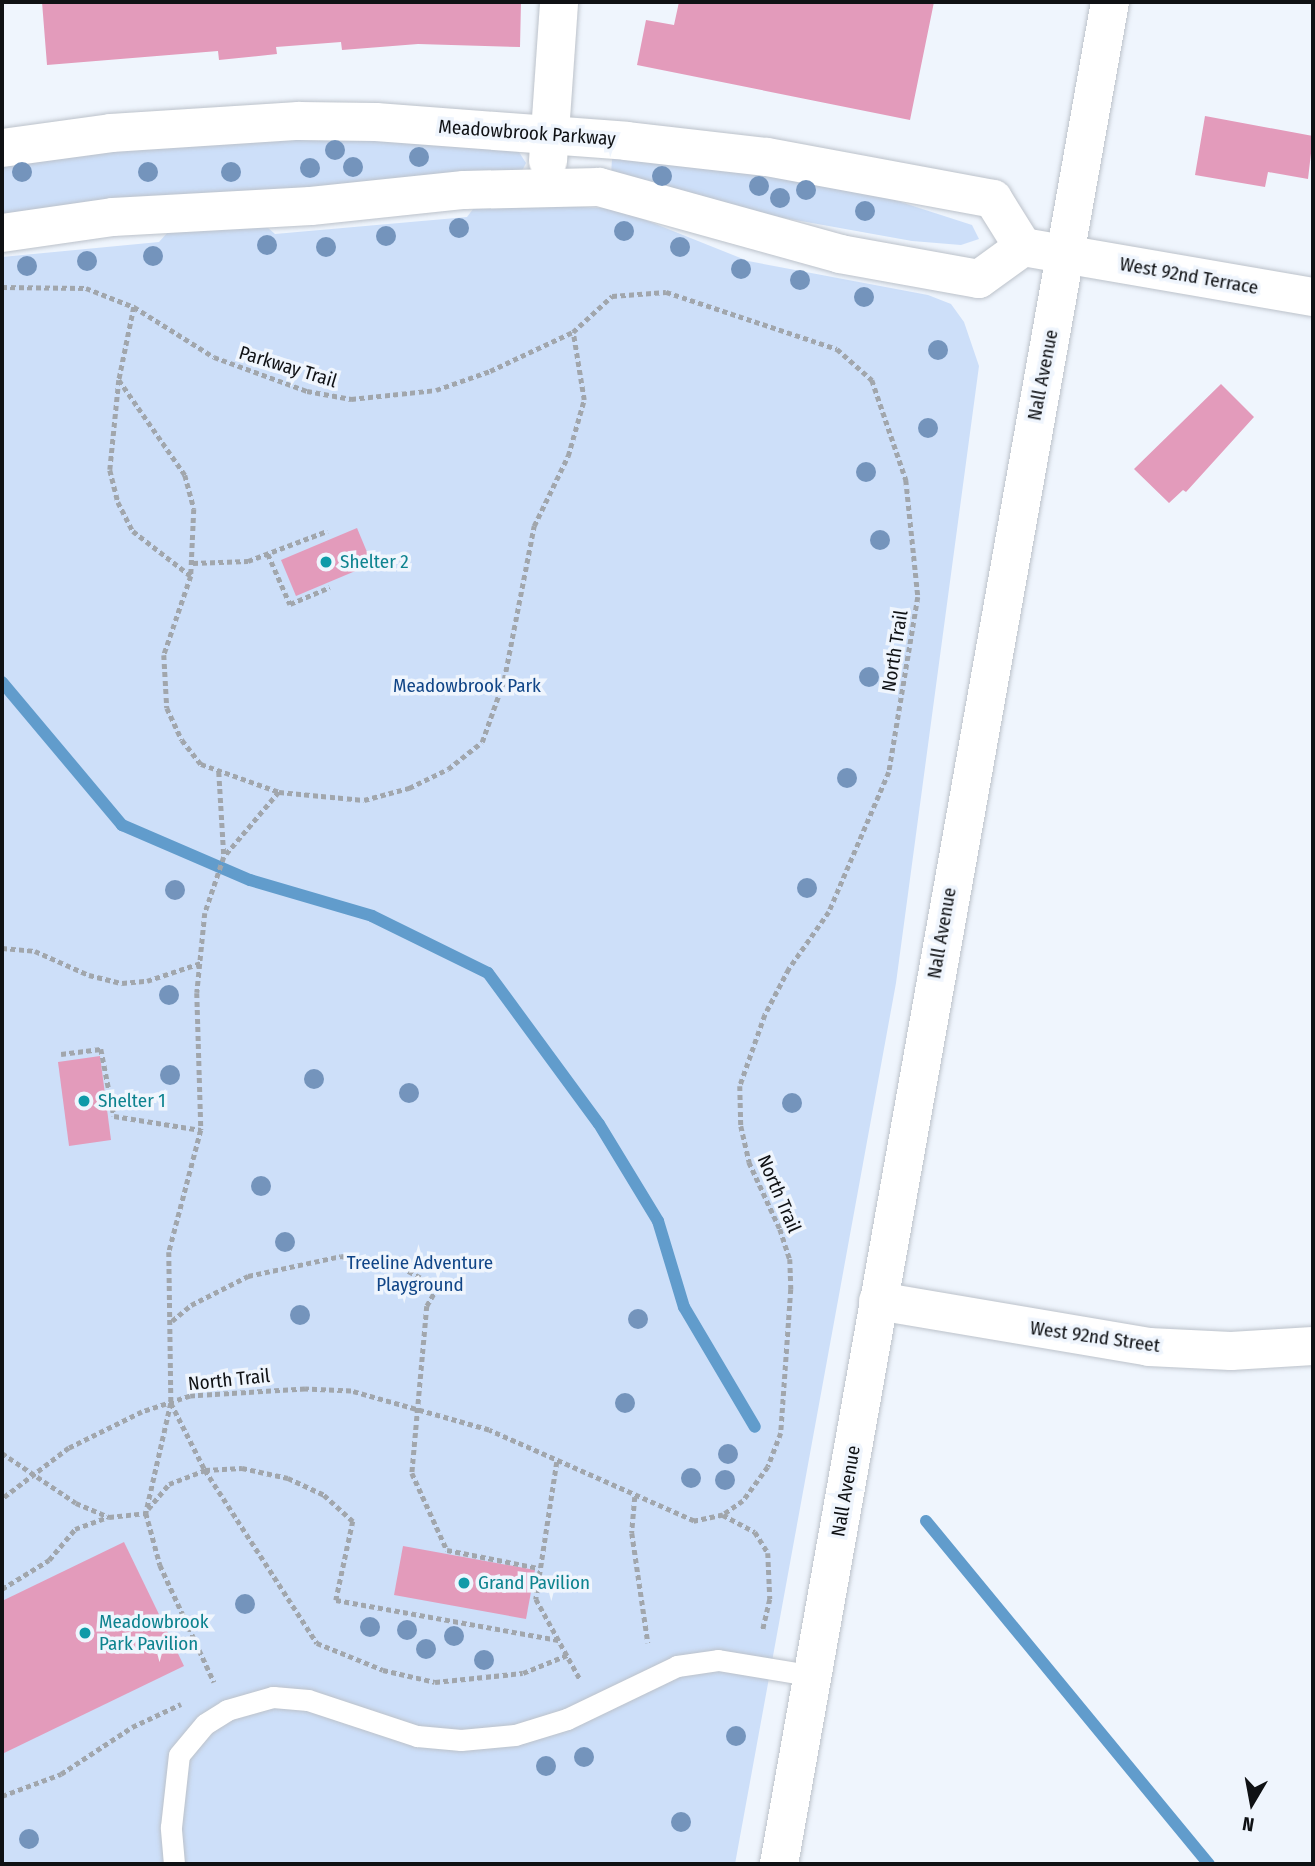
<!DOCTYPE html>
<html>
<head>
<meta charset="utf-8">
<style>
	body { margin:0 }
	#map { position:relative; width:1315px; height:1866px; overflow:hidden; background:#eff5fd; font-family:"Fira Sans Condensed",sans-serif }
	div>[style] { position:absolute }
	.green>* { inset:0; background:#cddff9 }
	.stream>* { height:12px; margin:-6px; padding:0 6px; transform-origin:6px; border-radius:6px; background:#619ccc }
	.building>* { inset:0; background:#e39bbb }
	.path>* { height:4.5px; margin-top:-2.25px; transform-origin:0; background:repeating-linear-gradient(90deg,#a1a6ac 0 5px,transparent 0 8.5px) }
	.roads { filter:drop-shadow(0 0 2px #bcc2ca) drop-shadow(0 0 2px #bcc2ca) }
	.service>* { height:21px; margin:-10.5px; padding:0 10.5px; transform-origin:10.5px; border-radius:10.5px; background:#fff }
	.minor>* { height:38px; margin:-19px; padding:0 19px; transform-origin:19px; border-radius:19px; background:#fff }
	.secondary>* { height:38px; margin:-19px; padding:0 19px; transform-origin:19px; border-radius:19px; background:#fff }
	.trees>* { width:20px; height:20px; margin:-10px; border-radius:50%; background:#7494bc }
	.dots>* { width:19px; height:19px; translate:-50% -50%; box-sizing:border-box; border:4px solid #eff5fd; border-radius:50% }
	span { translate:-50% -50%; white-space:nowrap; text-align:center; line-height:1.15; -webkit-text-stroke:7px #eff5fd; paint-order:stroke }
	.street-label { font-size:19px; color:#0f1114 }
	.culture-label { font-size:19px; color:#0d838f }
	.left { translate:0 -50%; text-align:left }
	.park-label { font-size:19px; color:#104587 }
	.frame { position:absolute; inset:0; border:4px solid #0f1114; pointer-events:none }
	.north { position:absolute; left:1217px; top:1768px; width:70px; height:70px; -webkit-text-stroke:5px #eff5fd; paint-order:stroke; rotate:190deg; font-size:19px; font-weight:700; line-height:28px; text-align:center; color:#0f1114 }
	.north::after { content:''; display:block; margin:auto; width:24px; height:32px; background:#0f1114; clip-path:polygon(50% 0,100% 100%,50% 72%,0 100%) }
</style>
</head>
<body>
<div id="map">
	<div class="green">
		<div style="clip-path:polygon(292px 134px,517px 149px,526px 163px,522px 171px,2px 216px,2px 161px)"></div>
		<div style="clip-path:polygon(619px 157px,743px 168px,879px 195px,972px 225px,979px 239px,961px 245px,912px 241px,745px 211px,611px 176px,612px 159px)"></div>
		<div style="clip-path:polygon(479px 201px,618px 209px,748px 261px,928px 295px,951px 304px,964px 322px,979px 366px,896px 983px,735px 1864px,2px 1864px,2px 257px,159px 242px,168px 232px,267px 227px,275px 234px,467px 217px)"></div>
	</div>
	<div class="stream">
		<div style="left:2px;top:682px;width:187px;rotate:50deg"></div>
		<div style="left:122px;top:825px;width:139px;rotate:23.3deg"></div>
		<div style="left:250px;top:880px;width:127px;rotate:16.4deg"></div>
		<div style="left:372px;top:916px;width:129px;rotate:26.2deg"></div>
		<div style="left:488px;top:973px;width:187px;rotate:53.7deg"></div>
		<div style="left:599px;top:1124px;width:114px;rotate:58.7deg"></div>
		<div style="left:658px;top:1221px;width:90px;rotate:73.2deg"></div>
		<div style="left:684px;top:1307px;width:139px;rotate:59.4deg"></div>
		<div style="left:926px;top:1521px;width:445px;rotate:50.5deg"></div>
	</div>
	<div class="building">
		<div style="clip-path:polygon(42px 2px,521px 2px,520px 47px,418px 44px,342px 50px,341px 42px,276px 47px,277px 54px,219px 60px,218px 51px,47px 65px)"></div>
		<div style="clip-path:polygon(679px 2px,934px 2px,910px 120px,637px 65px,646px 20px,674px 25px)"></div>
		<div style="clip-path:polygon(1205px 116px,1313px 136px,1308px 179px,1268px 172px,1265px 187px,1195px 175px)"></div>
		<div style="clip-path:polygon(1221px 384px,1254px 417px,1186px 492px,1183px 490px,1169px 503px,1134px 469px)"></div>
		<div style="clip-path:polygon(357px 528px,372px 564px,296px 596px,281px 560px)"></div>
		<div style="clip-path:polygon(100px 1056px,111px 1140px,69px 1146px,58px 1062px)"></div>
		<div style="clip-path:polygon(124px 1542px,184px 1666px,2px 1754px,2px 1601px)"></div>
		<div style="clip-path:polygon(403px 1546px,535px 1570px,526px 1619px,394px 1595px)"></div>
	</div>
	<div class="path">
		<div style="left:2px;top:287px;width:84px;rotate:0.7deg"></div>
		<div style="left:86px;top:288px;width:52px;rotate:21.6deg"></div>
		<div style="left:134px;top:307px;width:94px;rotate:32deg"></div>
		<div style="left:214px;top:357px;width:99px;rotate:20.1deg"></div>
		<div style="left:307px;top:391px;width:45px;rotate:10.3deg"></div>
		<div style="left:351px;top:399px;width:85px;rotate:-6deg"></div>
		<div style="left:436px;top:390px;width:57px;rotate:-19.4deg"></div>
		<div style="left:490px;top:371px;width:92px;rotate:-25.2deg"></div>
		<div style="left:573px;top:332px;width:53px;rotate:-42.7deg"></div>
		<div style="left:612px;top:296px;width:54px;rotate:-4.2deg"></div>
		<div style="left:666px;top:292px;width:180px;rotate:18.4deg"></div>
		<div style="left:837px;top:349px;width:47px;rotate:41.5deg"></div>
		<div style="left:872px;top:380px;width:106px;rotate:71.2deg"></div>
		<div style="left:906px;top:480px;width:118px;rotate:84.1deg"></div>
		<div style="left:918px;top:597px;width:177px;rotate:99.4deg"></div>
		<div style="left:889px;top:772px;width:152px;rotate:113.2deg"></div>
		<div style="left:829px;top:912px;width:70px;rotate:125.1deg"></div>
		<div style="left:789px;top:969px;width:52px;rotate:117.6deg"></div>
		<div style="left:765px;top:1015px;width:75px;rotate:109.4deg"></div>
		<div style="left:740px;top:1086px;width:40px;rotate:88.6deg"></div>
		<div style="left:741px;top:1126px;width:37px;rotate:77deg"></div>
		<div style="left:749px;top:1162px;width:74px;rotate:65.2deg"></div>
		<div style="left:780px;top:1229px;width:32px;rotate:72deg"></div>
		<div style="left:790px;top:1259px;width:30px;rotate:88deg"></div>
		<div style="left:791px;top:1289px;width:144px;rotate:94deg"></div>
		<div style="left:781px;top:1433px;width:36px;rotate:111deg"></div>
		<div style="left:768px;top:1467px;width:42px;rotate:126.3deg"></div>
		<div style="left:743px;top:1501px;width:24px;rotate:145deg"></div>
		<div style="left:723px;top:1515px;width:30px;rotate:168deg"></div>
		<div style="left:694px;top:1521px;width:224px;rotate:-156.1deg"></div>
		<div style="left:489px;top:1430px;width:143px;rotate:-164.2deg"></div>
		<div style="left:351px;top:1391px;width:46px;rotate:-177.5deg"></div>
		<div style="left:305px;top:1389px;width:115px;rotate:176.5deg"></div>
		<div style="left:190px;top:1396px;width:51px;rotate:161.6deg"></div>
		<div style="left:142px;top:1412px;width:81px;rotate:153.7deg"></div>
		<div style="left:69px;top:1448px;width:84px;rotate:142.7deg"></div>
		<div style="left:134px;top:307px;width:75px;rotate:101.6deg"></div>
		<div style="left:119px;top:380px;width:90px;rotate:95.7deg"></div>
		<div style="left:110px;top:470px;width:33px;rotate:76deg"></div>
		<div style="left:118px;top:502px;width:33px;rotate:63deg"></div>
		<div style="left:133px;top:531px;width:73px;rotate:37.8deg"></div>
		<div style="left:191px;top:576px;width:83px;rotate:108.9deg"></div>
		<div style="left:164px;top:655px;width:53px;rotate:86.8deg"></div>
		<div style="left:167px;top:708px;width:35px;rotate:65deg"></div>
		<div style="left:182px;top:740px;width:31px;rotate:52deg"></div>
		<div style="left:201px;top:764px;width:83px;rotate:19.7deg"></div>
		<div style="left:279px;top:792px;width:85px;rotate:130.2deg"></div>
		<div style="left:224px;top:857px;width:59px;rotate:108.7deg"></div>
		<div style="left:205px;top:913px;width:80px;rotate:95.7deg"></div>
		<div style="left:197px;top:993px;width:137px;rotate:88.3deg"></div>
		<div style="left:201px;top:1130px;width:126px;rotate:104.7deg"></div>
		<div style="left:169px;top:1252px;width:151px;rotate:89.2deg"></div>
		<div style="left:171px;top:1403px;width:113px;rotate:102.8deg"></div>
		<div style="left:119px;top:380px;width:116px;rotate:55.2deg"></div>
		<div style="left:185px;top:475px;width:35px;rotate:75deg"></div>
		<div style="left:194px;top:509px;width:67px;rotate:92.6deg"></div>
		<div style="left:268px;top:554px;width:55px;rotate:66.3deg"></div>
		<div style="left:290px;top:604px;width:43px;rotate:-23deg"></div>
		<div style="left:193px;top:563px;width:55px;rotate:-2.1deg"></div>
		<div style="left:248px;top:561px;width:85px;rotate:-20.8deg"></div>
		<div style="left:219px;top:772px;width:84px;rotate:86.6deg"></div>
		<div style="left:279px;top:792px;width:85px;rotate:5.4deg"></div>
		<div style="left:364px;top:800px;width:47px;rotate:-14.9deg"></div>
		<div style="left:409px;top:788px;width:43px;rotate:-26deg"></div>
		<div style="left:448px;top:769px;width:43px;rotate:-38.5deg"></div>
		<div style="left:482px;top:742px;width:66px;rotate:-70.5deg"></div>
		<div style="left:504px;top:680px;width:157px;rotate:-79deg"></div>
		<div style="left:534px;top:526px;width:78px;rotate:-64.1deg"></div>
		<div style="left:568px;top:456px;width:58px;rotate:-74.1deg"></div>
		<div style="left:584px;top:400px;width:69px;rotate:-99.2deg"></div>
		<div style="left:2px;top:948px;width:33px;rotate:5deg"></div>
		<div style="left:35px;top:951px;width:59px;rotate:24deg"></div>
		<div style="left:89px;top:975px;width:34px;rotate:14deg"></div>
		<div style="left:122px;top:983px;width:25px;rotate:-5deg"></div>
		<div style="left:147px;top:981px;width:57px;rotate:-18.4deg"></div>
		<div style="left:61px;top:1054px;width:40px;rotate:-7.1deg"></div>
		<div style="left:101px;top:1049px;width:68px;rotate:79deg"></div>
		<div style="left:114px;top:1116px;width:88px;rotate:9.1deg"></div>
		<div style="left:172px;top:1321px;width:25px;rotate:-40deg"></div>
		<div style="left:191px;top:1305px;width:64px;rotate:-27deg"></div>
		<div style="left:248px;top:1276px;width:95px;rotate:-12.1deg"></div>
		<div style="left:341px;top:1256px;width:61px;rotate:10.4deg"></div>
		<div style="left:401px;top:1267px;width:42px;rotate:28.4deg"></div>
		<div style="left:438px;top:1287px;width:22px;rotate:120deg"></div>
		<div style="left:427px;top:1306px;width:168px;rotate:95.1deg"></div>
		<div style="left:412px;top:1473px;width:85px;rotate:65.6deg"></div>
		<div style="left:447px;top:1550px;width:94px;rotate:11.1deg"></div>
		<div style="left:171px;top:1403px;width:75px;rotate:63.1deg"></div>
		<div style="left:205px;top:1470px;width:206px;rotate:57.1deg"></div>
		<div style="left:317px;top:1643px;width:71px;rotate:22.2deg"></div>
		<div style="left:383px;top:1670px;width:53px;rotate:13deg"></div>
		<div style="left:435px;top:1682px;width:88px;rotate:-5.8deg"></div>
		<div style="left:523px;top:1673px;width:48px;rotate:-22.2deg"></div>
		<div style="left:2px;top:1453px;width:89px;rotate:34deg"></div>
		<div style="left:76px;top:1503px;width:36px;rotate:23deg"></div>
		<div style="left:109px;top:1517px;width:37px;rotate:-6deg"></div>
		<div style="left:146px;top:1513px;width:54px;rotate:74.9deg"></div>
		<div style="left:160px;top:1565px;width:129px;rotate:65.2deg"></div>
		<div style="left:557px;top:1462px;width:139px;rotate:98.7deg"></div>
		<div style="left:536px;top:1599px;width:91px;rotate:61.2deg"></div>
		<div style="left:635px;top:1497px;width:36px;rotate:95deg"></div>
		<div style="left:632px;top:1533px;width:111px;rotate:81.7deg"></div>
		<div style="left:148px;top:1509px;width:33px;rotate:-50deg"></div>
		<div style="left:169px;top:1484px;width:39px;rotate:-21deg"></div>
		<div style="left:205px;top:1470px;width:37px;rotate:-3deg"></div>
		<div style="left:242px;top:1468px;width:47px;rotate:12.3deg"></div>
		<div style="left:288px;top:1478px;width:40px;rotate:25deg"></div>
		<div style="left:324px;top:1495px;width:39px;rotate:42deg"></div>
		<div style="left:353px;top:1521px;width:81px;rotate:102.1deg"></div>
		<div style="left:336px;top:1600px;width:226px;rotate:10.2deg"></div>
		<div style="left:723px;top:1515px;width:36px;rotate:28deg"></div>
		<div style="left:755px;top:1532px;width:25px;rotate:58deg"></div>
		<div style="left:768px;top:1553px;width:46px;rotate:87.5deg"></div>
		<div style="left:770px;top:1599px;width:31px;rotate:103deg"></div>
		<div style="left:2px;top:1589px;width:55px;rotate:-31.7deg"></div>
		<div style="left:49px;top:1560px;width:40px;rotate:-50deg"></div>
		<div style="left:75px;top:1529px;width:35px;rotate:-20deg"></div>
		<div style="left:2px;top:1796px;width:63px;rotate:-20.4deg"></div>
		<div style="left:61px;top:1774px;width:85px;rotate:-33.5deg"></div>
		<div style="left:132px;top:1727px;width:54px;rotate:-25.1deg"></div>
	</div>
	<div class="roads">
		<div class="service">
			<div style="left:174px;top:1864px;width:37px;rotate:-95deg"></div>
			<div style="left:171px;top:1827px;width:72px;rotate:-83.7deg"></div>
			<div style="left:179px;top:1755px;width:40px;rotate:-50deg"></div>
			<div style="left:205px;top:1724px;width:26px;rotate:-32deg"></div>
			<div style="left:227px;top:1710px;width:48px;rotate:-15.8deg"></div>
			<div style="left:273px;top:1697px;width:35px;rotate:5deg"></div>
			<div style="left:308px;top:1700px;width:115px;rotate:18.3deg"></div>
			<div style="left:417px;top:1736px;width:44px;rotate:5.2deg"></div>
			<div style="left:461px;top:1740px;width:54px;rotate:-5.3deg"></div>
			<div style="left:515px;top:1735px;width:54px;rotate:-17.1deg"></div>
			<div style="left:567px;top:1719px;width:122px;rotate:-25.7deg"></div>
			<div style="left:677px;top:1666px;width:41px;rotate:-8.3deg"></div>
			<div style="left:718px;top:1660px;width:98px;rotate:9.4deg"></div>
		</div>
		<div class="minor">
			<div style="left:2px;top:148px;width:110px;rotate:-7.8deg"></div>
			<div style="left:111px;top:133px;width:188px;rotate:-3.7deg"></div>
			<div style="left:299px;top:121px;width:77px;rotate:0.7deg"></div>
			<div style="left:376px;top:122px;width:251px;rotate:4.3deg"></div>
			<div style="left:626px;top:141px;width:142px;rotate:6.5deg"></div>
			<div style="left:767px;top:157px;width:230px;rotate:10.5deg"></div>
			<div style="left:993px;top:199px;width:57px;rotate:58deg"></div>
			<div style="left:548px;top:161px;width:159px;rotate:-86deg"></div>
			<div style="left:2px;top:233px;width:112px;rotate:-8.2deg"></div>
			<div style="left:113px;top:217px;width:198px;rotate:-3.2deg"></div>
			<div style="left:311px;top:206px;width:154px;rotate:-6deg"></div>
			<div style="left:464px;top:190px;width:135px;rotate:-1.3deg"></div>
			<div style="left:599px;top:187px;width:250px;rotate:15.5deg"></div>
			<div style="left:840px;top:254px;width:141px;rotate:10.2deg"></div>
			<div style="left:979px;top:279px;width:54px;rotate:-36deg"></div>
			<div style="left:1023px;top:247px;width:294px;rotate:9.8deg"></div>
			<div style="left:878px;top:1301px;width:275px;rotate:9.6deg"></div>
			<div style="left:1149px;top:1347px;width:82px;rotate:2.8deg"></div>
			<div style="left:1231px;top:1351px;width:82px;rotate:-3.5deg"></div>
		</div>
		<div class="secondary">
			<div style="left:779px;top:1864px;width:1891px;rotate:-79.92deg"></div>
		</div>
	</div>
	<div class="trees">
		<div style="left:335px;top:150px"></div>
		<div style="left:419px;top:157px"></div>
		<div style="left:353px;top:167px"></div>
		<div style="left:310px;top:168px"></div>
		<div style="left:22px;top:172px"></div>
		<div style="left:148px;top:172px"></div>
		<div style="left:231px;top:172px"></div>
		<div style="left:662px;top:176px"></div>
		<div style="left:759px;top:186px"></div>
		<div style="left:806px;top:190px"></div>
		<div style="left:780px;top:198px"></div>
		<div style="left:865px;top:211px"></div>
		<div style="left:459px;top:228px"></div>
		<div style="left:624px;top:231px"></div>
		<div style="left:386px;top:236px"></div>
		<div style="left:267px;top:245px"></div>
		<div style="left:326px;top:247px"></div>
		<div style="left:680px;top:247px"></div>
		<div style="left:153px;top:256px"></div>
		<div style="left:87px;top:261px"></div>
		<div style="left:27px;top:266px"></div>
		<div style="left:741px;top:269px"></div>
		<div style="left:800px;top:280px"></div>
		<div style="left:864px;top:297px"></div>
		<div style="left:938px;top:350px"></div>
		<div style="left:928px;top:428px"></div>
		<div style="left:866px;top:472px"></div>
		<div style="left:880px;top:540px"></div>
		<div style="left:869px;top:677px"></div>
		<div style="left:847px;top:778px"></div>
		<div style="left:807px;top:888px"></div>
		<div style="left:175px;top:890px"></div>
		<div style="left:169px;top:995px"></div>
		<div style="left:170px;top:1075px"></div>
		<div style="left:314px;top:1079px"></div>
		<div style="left:409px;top:1093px"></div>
		<div style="left:792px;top:1103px"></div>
		<div style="left:261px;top:1186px"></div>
		<div style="left:285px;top:1242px"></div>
		<div style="left:300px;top:1315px"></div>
		<div style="left:638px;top:1319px"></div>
		<div style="left:625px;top:1403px"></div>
		<div style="left:728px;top:1454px"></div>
		<div style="left:691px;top:1478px"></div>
		<div style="left:725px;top:1480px"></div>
		<div style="left:245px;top:1604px"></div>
		<div style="left:370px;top:1627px"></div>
		<div style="left:407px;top:1630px"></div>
		<div style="left:454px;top:1636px"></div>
		<div style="left:426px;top:1649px"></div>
		<div style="left:484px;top:1660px"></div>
		<div style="left:736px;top:1736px"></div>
		<div style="left:584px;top:1757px"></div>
		<div style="left:546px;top:1766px"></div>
		<div style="left:681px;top:1822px"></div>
		<div style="left:29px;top:1839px"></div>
	</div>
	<div class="dots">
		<div style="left:326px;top:562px;background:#0f9aa8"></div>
		<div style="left:84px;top:1101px;background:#0f9aa8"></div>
		<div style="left:464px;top:1583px;background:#0f9aa8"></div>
		<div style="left:85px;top:1633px;background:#0f9aa8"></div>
	</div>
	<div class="street-label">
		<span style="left:527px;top:133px;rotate:4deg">Meadowbrook Parkway</span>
		<span style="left:1189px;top:276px;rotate:10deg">West 92nd Terrace</span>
		<span style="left:288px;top:367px;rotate:17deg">Parkway Trail</span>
		<span style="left:1043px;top:375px;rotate:-79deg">Nall Avenue</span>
		<span style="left:895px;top:651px;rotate:-81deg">North Trail</span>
		<span style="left:942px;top:933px;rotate:-80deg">Nall Avenue</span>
		<span style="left:779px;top:1194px;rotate:67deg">North Trail</span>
		<span style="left:1095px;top:1337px;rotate:8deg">West 92nd Street</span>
		<span style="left:229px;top:1380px;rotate:-6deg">North Trail</span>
		<span style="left:846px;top:1491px;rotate:-80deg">Nall Avenue</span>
	</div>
	<div class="culture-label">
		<span class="left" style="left:340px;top:562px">Shelter 2</span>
		<span class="left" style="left:98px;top:1101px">Shelter 1</span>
		<span class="left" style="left:478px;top:1583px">Grand Pavilion</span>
		<span class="left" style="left:99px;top:1633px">Meadowbrook<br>Park Pavilion</span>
	</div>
	<div class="park-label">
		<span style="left:467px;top:686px">Meadowbrook Park</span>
		<span style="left:420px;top:1274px">Treeline Adventure<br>Playground</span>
	</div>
	<div class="frame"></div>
	<div class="north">N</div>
</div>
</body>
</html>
